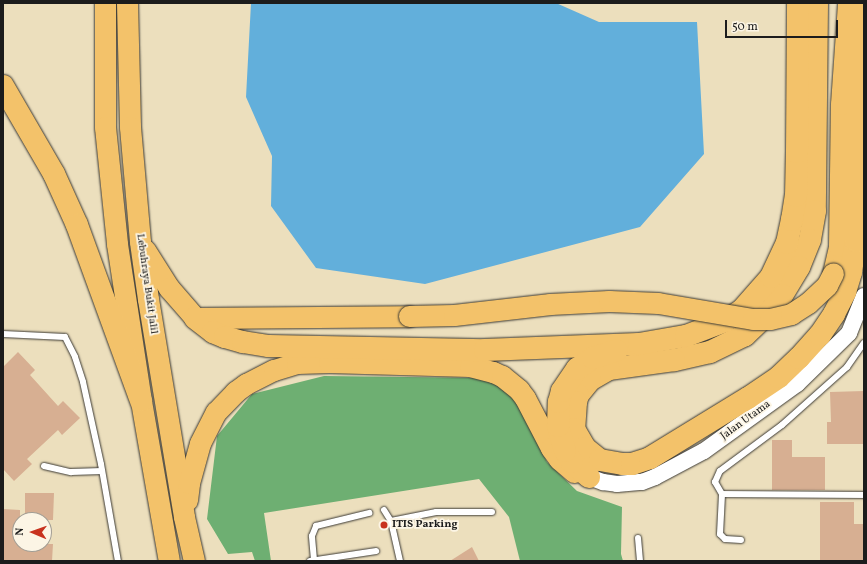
<!DOCTYPE html>
<html>
<head>
<meta charset="utf-8">
<style>
	body { margin:0 }
	#map { position:relative; width:867px; height:564px; overflow:hidden; background:#ecdfbd; font-family:Vollkorn,serif }
	div>[style] { position:absolute }
	.forest>* { inset:0; background:#6eaf72 }
	.water>* { inset:0; background:#62afdb }
	.building>* { inset:0; background:#d7af92 }
	.roads { filter:drop-shadow(0 0 1px #3b3934) drop-shadow(0 0 1px #3b3934) }
	.service>* { height:6px; margin:-3px; padding:0 3px; transform-origin:3px; border-radius:3px; background:#fff }
	.tertiary>* { height:16px; margin:-8px; padding:0 8px; transform-origin:8px; border-radius:8px; background:#fff }
	.trunk>* { height:21px; margin:-10.5px; padding:0 10.5px; transform-origin:10.5px; border-radius:10.5px; background:#f3c26a }
	.motorway>* { height:22px; margin:-11px; padding:0 11px; transform-origin:11px; border-radius:11px; background:#f3c26a }
	.bridges { filter:drop-shadow(0 0 1px #3b3934) drop-shadow(0 0 1px #3b3934) }
	.trunk-bridge>* { height:21px; margin:-10.5px; padding:0 10.5px; transform-origin:10.5px; border-radius:10.5px; background:#f3c26a }
	.dots>* { width:11px; height:11px; translate:-50% -50%; box-sizing:border-box; border:2px solid #fcf5e5; border-radius:50% }
	span { translate:-50% -50%; white-space:nowrap; text-align:center; line-height:1.15; -webkit-text-stroke:3.5px #fcf5e5; paint-order:stroke }
	.street-label { font-size:11px; color:#1c1c1c }
	.poi-label { font-size:11px; color:#1c1c1c; font-weight:700 }
	.left { translate:0 -50%; text-align:left }
	.frame { position:absolute; inset:0; border:4px solid #1c1c1c; pointer-events:none }
	.north { position:absolute; left:12px; top:512px; width:40px; height:40px; box-sizing:border-box; background:#fcf5e5; border:1px solid #a29e95; border-radius:50%; rotate:272deg; font-size:11px; font-weight:700; line-height:16px; text-align:center; color:#1c1c1c }
	.north::after { content:''; display:block; margin:auto; width:14px; height:18px; background:#c8321e; clip-path:polygon(50% 0,100% 100%,50% 72%,0 100%) }
	.scale { position:absolute; left:725px; top:20px; width:113px; height:18px; box-sizing:border-box; border:2px solid #1c1c1c; border-top:0; padding-left:5px; font-size:12px; line-height:14px; white-space:nowrap; color:#1c1c1c; -webkit-text-stroke:3px #fcf5e5; paint-order:stroke }
</style>
</head>
<body>
<div id="map">
	<div class="forest">
		<div style="clip-path:polygon(324px 376px,487px 378px,518px 402px,547px 462px,577px 491px,622px 507px,621px 554px,623px 561px,520px 561px,509px 517px,479px 479px,264px 513px,271px 561px,255px 561px,252px 552px,228px 554px,207px 519px,217px 436px,252px 394px)"></div>
	</div>
	<div class="water">
		<div style="clip-path:polygon(251px 3px,556px 3px,599px 22px,697px 22px,704px 154px,640px 227px,425px 284px,316px 268px,271px 206px,272px 156px,246px 97px)"></div>
	</div>
	<div class="building">
		<div style="clip-path:polygon(18px 352px,35px 370px,30px 375px,58px 406px,63px 401px,80px 418px,62px 435px,58px 430px,27px 459px,32px 464px,14px 481px,3px 469px,3px 367px)"></div>
		<div style="clip-path:polygon(864px 391px,864px 444px,827px 444px,827px 422px,831px 422px,830px 392px)"></div>
		<div style="clip-path:polygon(772px 440px,792px 440px,792px 457px,825px 457px,825px 490px,772px 490px)"></div>
		<div style="clip-path:polygon(25px 493px,54px 493px,53px 520px,25px 520px)"></div>
		<div style="clip-path:polygon(820px 502px,854px 502px,854px 524px,864px 524px,864px 561px,820px 561px)"></div>
		<div style="clip-path:polygon(3px 509px,20px 510px,20px 544px,53px 544px,52px 561px,3px 561px)"></div>
		<div style="clip-path:polygon(472px 547px,479px 561px,450px 561px)"></div>
	</div>
	<div class="roads">
		<div class="service">
			<div style="left:3px;top:334px;width:62px;rotate:2.8deg"></div>
			<div style="left:65px;top:337px;width:22px;rotate:63deg"></div>
			<div style="left:75px;top:357px;width:26px;rotate:72deg"></div>
			<div style="left:83px;top:382px;width:84px;rotate:77.6deg"></div>
			<div style="left:101px;top:464px;width:98px;rotate:80.1deg"></div>
			<div style="left:44px;top:466px;width:28px;rotate:13deg"></div>
			<div style="left:71px;top:472px;width:31px;rotate:-2deg"></div>
			<div style="left:722px;top:494px;width:142px;rotate:0.4deg"></div>
			<div style="left:384px;top:510px;width:13px;rotate:58deg"></div>
			<div style="left:391px;top:521px;width:41px;rotate:77.3deg"></div>
			<div style="left:391px;top:521px;width:46px;rotate:-11.3deg"></div>
			<div style="left:436px;top:512px;width:56px"></div>
			<div style="left:638px;top:538px;width:23px;rotate:85deg"></div>
			<div style="left:741px;top:540px;width:16px;rotate:-176deg"></div>
			<div style="left:725px;top:539px;width:7px;rotate:-135deg"></div>
			<div style="left:720px;top:534px;width:40px;rotate:-87.1deg"></div>
			<div style="left:722px;top:494px;width:14px;rotate:-120deg"></div>
			<div style="left:715px;top:482px;width:12px;rotate:-66deg"></div>
			<div style="left:720px;top:471px;width:77px;rotate:-36.6deg"></div>
			<div style="left:782px;top:425px;width:87px;rotate:-41.7deg"></div>
			<div style="left:847px;top:367px;width:29px;rotate:-55deg"></div>
			<div style="left:314px;top:560px;width:24px;rotate:-95deg"></div>
			<div style="left:312px;top:536px;width:11px;rotate:-68deg"></div>
			<div style="left:316px;top:526px;width:55px;rotate:-13.8deg"></div>
			<div style="left:310px;top:561px;width:67px;rotate:-8.6deg"></div>
		</div>
		<div class="tertiary">
			<div style="left:589px;top:477px;width:15px;rotate:20deg"></div>
			<div style="left:603px;top:482px;width:14px;rotate:8deg"></div>
			<div style="left:617px;top:484px;width:25px;rotate:-5deg"></div>
			<div style="left:642px;top:482px;width:14px;rotate:-21deg"></div>
			<div style="left:655px;top:477px;width:55px;rotate:-28deg"></div>
			<div style="left:704px;top:451px;width:115px;rotate:-35.8deg"></div>
			<div style="left:797px;top:384px;width:73px;rotate:-44.4deg"></div>
			<div style="left:849px;top:333px;width:40px;rotate:-68deg"></div>
		</div>
		<div class="trunk">
			<div style="left:105px;top:3px;width:124px;rotate:90deg"></div>
			<div style="left:105px;top:127px;width:118px;rotate:84.1deg"></div>
			<div style="left:117px;top:244px;width:159px;rotate:81.3deg"></div>
			<div style="left:141px;top:401px;width:162px;rotate:80.1deg"></div>
			<div style="left:127px;top:3px;width:124px;rotate:88.6deg"></div>
			<div style="left:130px;top:127px;width:115px;rotate:85deg"></div>
			<div style="left:140px;top:242px;width:58px;rotate:82deg"></div>
			<div style="left:148px;top:299px;width:221px;rotate:80.6deg"></div>
			<div style="left:184px;top:517px;width:45px;rotate:77.2deg"></div>
			<div style="left:145px;top:250px;width:45px;rotate:57.7deg"></div>
			<div style="left:169px;top:288px;width:40px;rotate:49deg"></div>
			<div style="left:195px;top:318px;width:214px;rotate:-0.5deg"></div>
			<div style="left:833px;top:273px;width:28px;rotate:-77deg"></div>
			<div style="left:839px;top:246px;width:142px;rotate:-89.2deg"></div>
			<div style="left:841px;top:104px;width:101px;rotate:-86deg"></div>
			<div style="left:187px;top:500px;width:17px;rotate:-83deg"></div>
			<div style="left:189px;top:483px;width:41px;rotate:-74.6deg"></div>
			<div style="left:200px;top:443px;width:35px;rotate:-63deg"></div>
			<div style="left:216px;top:412px;width:28px;rotate:-46deg"></div>
			<div style="left:235px;top:392px;width:14px;rotate:-36deg"></div>
			<div style="left:246px;top:384px;width:31px;rotate:-27deg"></div>
			<div style="left:274px;top:370px;width:24px;rotate:-17deg"></div>
			<div style="left:297px;top:363px;width:32px;rotate:-2deg"></div>
			<div style="left:329px;top:362px;width:141px;rotate:1.6deg"></div>
			<div style="left:470px;top:366px;width:24px;rotate:15deg"></div>
			<div style="left:493px;top:372px;width:10px;rotate:24deg"></div>
			<div style="left:502px;top:376px;width:22px;rotate:39deg"></div>
			<div style="left:519px;top:390px;width:10px;rotate:53deg"></div>
			<div style="left:525px;top:398px;width:56px;rotate:62.5deg"></div>
			<div style="left:551px;top:448px;width:14px;rotate:54deg"></div>
			<div style="left:559px;top:459px;width:20px;rotate:41deg"></div>
		</div>
		<div class="motorway">
			<div style="left:817px;top:3px;width:208px;rotate:90.6deg"></div>
			<div style="left:815px;top:211px;width:29px;rotate:100deg"></div>
			<div style="left:810px;top:240px;width:29px;rotate:112deg"></div>
			<div style="left:799px;top:267px;width:33px;rotate:121deg"></div>
			<div style="left:782px;top:295px;width:20px;rotate:127deg"></div>
			<div style="left:770px;top:311px;width:35px;rotate:136deg"></div>
			<div style="left:745px;top:335px;width:39px;rotate:154deg"></div>
			<div style="left:710px;top:352px;width:37px;rotate:167deg"></div>
			<div style="left:674px;top:360px;width:66px;rotate:172.1deg"></div>
			<div style="left:609px;top:369px;width:22px;rotate:150deg"></div>
			<div style="left:590px;top:380px;width:19px;rotate:129deg"></div>
			<div style="left:578px;top:395px;width:7px;rotate:106deg"></div>
			<div style="left:576px;top:402px;width:27px;rotate:94deg"></div>
			<div style="left:574px;top:429px;width:22px;rotate:60deg"></div>
			<div style="left:585px;top:448px;width:19px;rotate:39deg"></div>
			<div style="left:600px;top:460px;width:23px;rotate:10deg"></div>
			<div style="left:623px;top:464px;width:9px"></div>
			<div style="left:632px;top:464px;width:19px;rotate:-18deg"></div>
			<div style="left:650px;top:458px;width:115px;rotate:-31.5deg"></div>
			<div style="left:748px;top:398px;width:37px;rotate:-34deg"></div>
			<div style="left:779px;top:377px;width:28px;rotate:-44deg"></div>
			<div style="left:799px;top:358px;width:31px;rotate:-48deg"></div>
			<div style="left:820px;top:335px;width:25px;rotate:-56deg"></div>
			<div style="left:834px;top:314px;width:25px;rotate:-63deg"></div>
			<div style="left:845px;top:292px;width:21px;rotate:-73deg"></div>
			<div style="left:851px;top:272px;width:31px;rotate:-81deg"></div>
			<div style="left:856px;top:241px;width:238px;rotate:-89.3deg"></div>
			<div style="left:3px;top:86px;width:102px;rotate:59.9deg"></div>
			<div style="left:54px;top:174px;width:56px;rotate:65.7deg"></div>
			<div style="left:77px;top:225px;width:187px;rotate:70deg"></div>
			<div style="left:195px;top:318px;width:23px;rotate:38deg"></div>
			<div style="left:213px;top:332px;width:13px;rotate:23deg"></div>
			<div style="left:225px;top:337px;width:19px;rotate:16deg"></div>
			<div style="left:243px;top:342px;width:26px;rotate:9deg"></div>
			<div style="left:269px;top:346px;width:216px;rotate:1.1deg"></div>
			<div style="left:485px;top:350px;width:154px;rotate:-2.2deg"></div>
			<div style="left:639px;top:344px;width:48px;rotate:-9.7deg"></div>
			<div style="left:686px;top:336px;width:42px;rotate:-21deg"></div>
			<div style="left:725px;top:321px;width:20px;rotate:-33deg"></div>
			<div style="left:742px;top:310px;width:44px;rotate:-48.7deg"></div>
			<div style="left:771px;top:277px;width:38px;rotate:-65deg"></div>
			<div style="left:787px;top:243px;width:24px;rotate:-78deg"></div>
			<div style="left:792px;top:220px;width:24px;rotate:-81deg"></div>
			<div style="left:796px;top:196px;width:44px;rotate:-88.7deg"></div>
			<div style="left:797px;top:152px;width:149px;rotate:-89.6deg"></div>
			<div style="left:589px;top:477px;width:23px;rotate:-139deg"></div>
			<div style="left:572px;top:462px;width:13px;rotate:-122deg"></div>
			<div style="left:565px;top:451px;width:26px;rotate:-106deg"></div>
			<div style="left:558px;top:426px;width:24px;rotate:-88deg"></div>
			<div style="left:559px;top:402px;width:11px;rotate:-75deg"></div>
			<div style="left:562px;top:391px;width:27px;rotate:-56deg"></div>
			<div style="left:577px;top:369px;width:19px;rotate:-35deg"></div>
			<div style="left:593px;top:358px;width:25px;rotate:-18deg"></div>
		</div>
	</div>
	<div class="bridges">
		<div class="trunk-bridge">
			<div style="left:409px;top:316px;width:45px;rotate:-1.3deg"></div>
			<div style="left:454px;top:315px;width:97px;rotate:-6.5deg"></div>
			<div style="left:550px;top:304px;width:59px;rotate:-2.9deg"></div>
			<div style="left:609px;top:301px;width:49px;rotate:2.3deg"></div>
			<div style="left:658px;top:303px;width:96px;rotate:9.6deg"></div>
			<div style="left:753px;top:319px;width:17px"></div>
			<div style="left:770px;top:319px;width:22px;rotate:-13deg"></div>
			<div style="left:791px;top:314px;width:20px;rotate:-33deg"></div>
			<div style="left:808px;top:303px;width:26px;rotate:-43deg"></div>
			<div style="left:827px;top:285px;width:13px;rotate:-63deg"></div>
		</div>
	</div>
	<div class="dots">
		<div style="left:384px;top:525px;background:#c8321e"></div>
	</div>
	<div class="street-label">
		<span style="left:146px;top:284px;rotate:82deg">Lebuhraya Bukit Jalil</span>
		<span style="left:746px;top:421px;rotate:-36deg">Jalan Utama</span>
	</div>
	<div class="poi-label">
		<span class="left" style="left:392px;top:525px">ITIS Parking</span>
	</div>
	<div class="frame"></div>
	<div class="north">N</div>
	<div class="scale">50 m</div>
</div>
</body>
</html>
